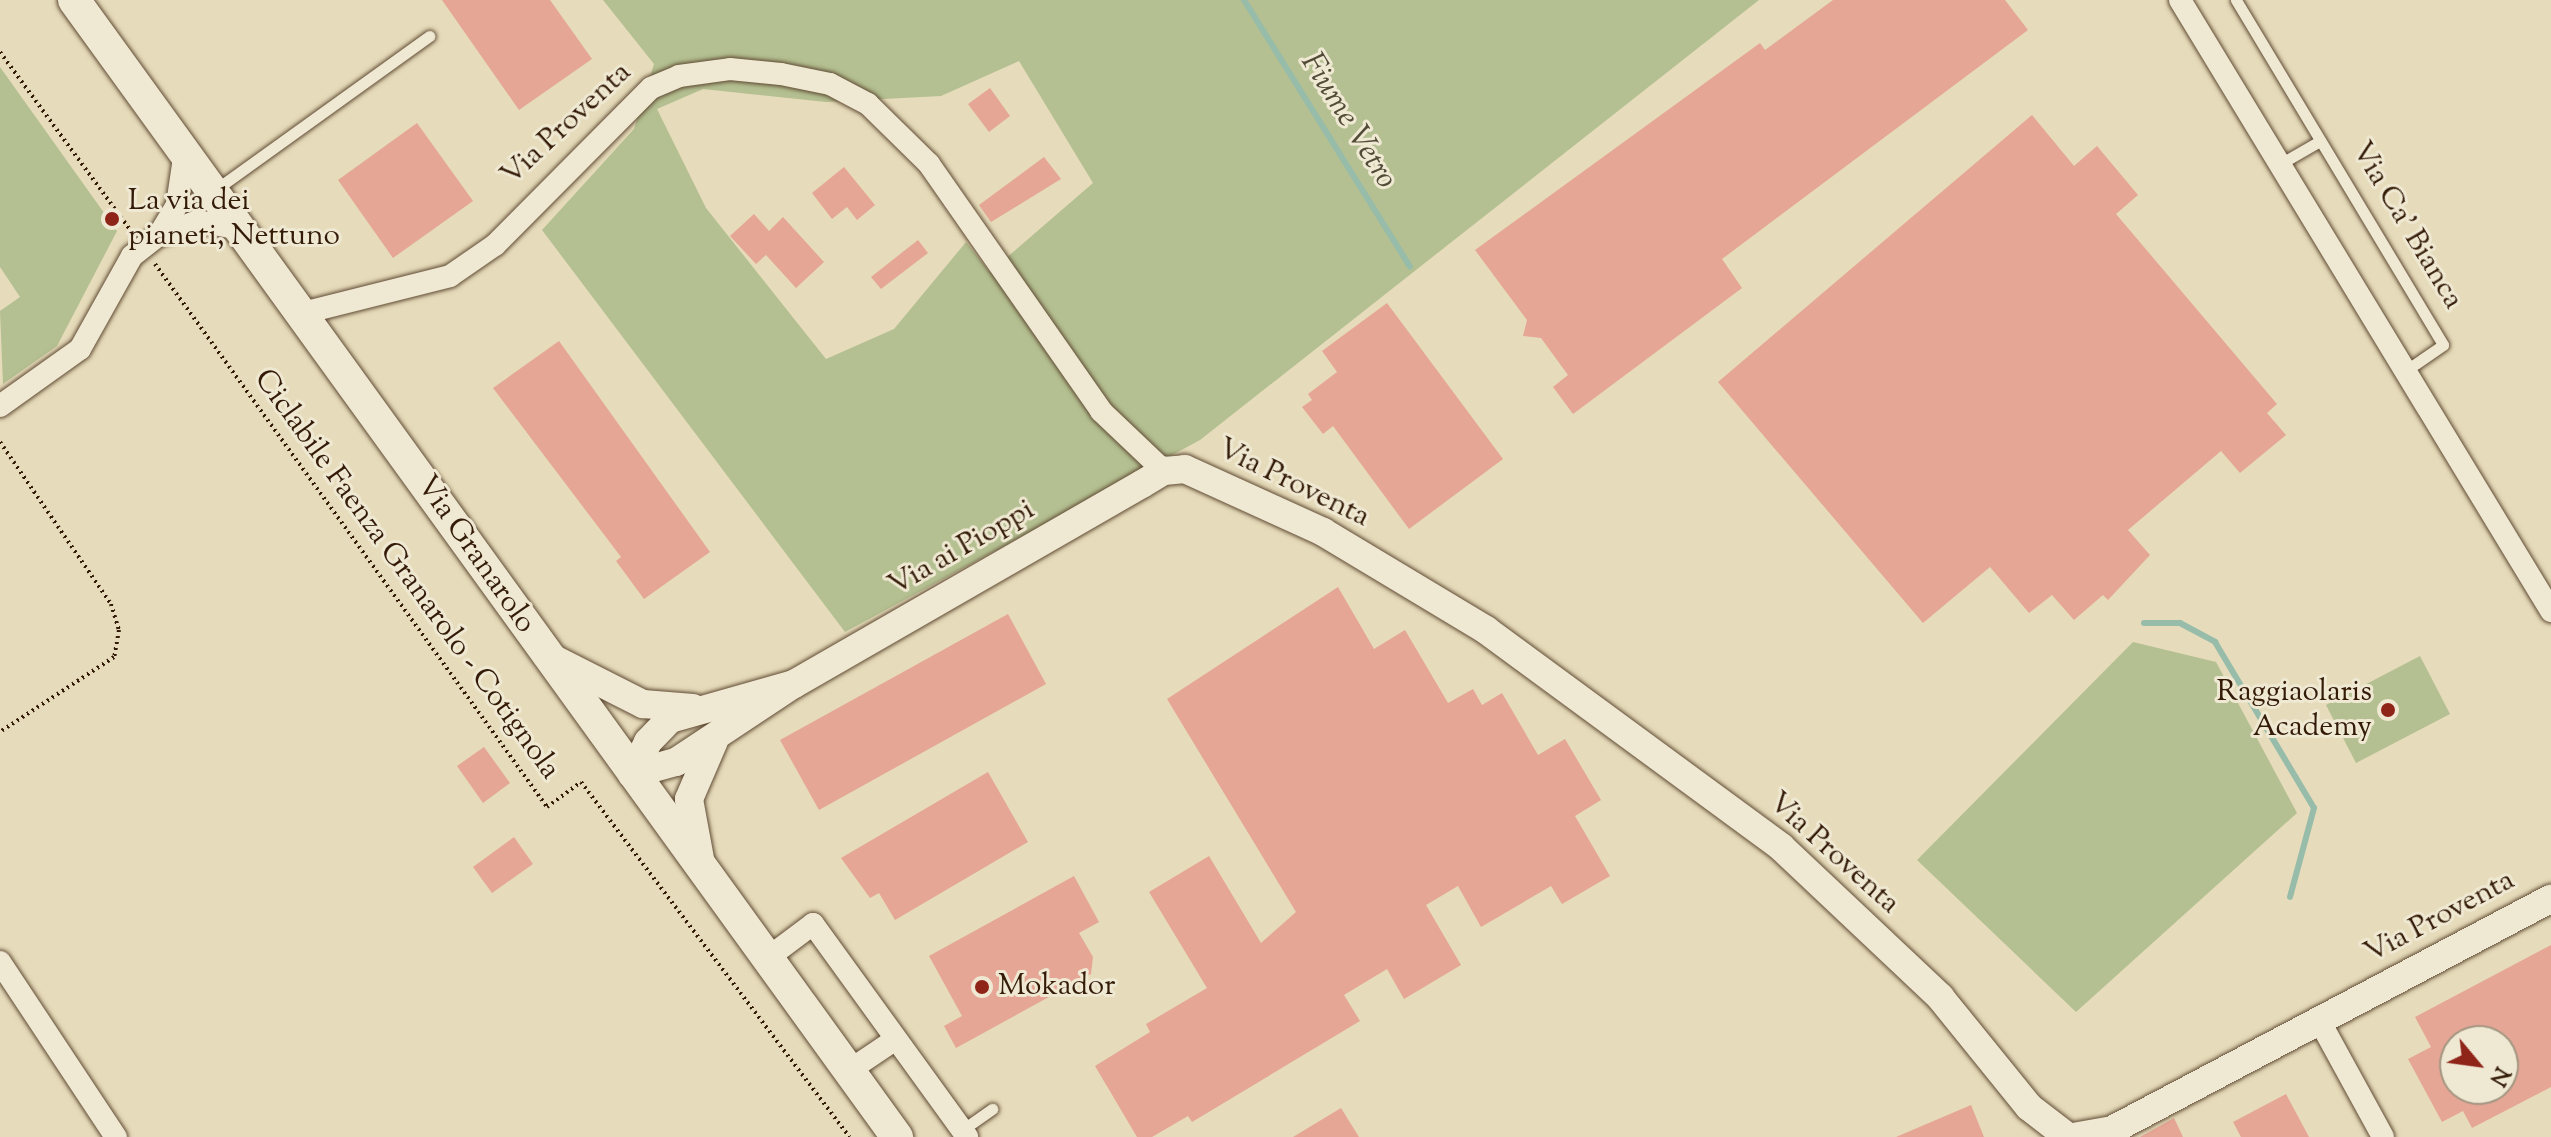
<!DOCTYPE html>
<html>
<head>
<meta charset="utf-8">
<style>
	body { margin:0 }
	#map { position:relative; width:2551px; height:1137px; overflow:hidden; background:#e6dbba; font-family:"Sorts Mill Goudy",serif }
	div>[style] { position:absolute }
	.green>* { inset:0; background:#b4c091 }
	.stream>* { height:6px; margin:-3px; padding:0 3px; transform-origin:3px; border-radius:3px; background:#97bcaa }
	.building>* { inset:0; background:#e5a696 }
	.path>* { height:4px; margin-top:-2px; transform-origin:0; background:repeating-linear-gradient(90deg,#331b07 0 2px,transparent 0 6px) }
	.roads { filter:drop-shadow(0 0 2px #604b34) drop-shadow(0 0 2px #604b34) }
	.service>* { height:11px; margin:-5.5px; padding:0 5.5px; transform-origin:5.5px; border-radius:5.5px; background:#efe8d2 }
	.minor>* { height:22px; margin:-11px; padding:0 11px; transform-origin:11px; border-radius:11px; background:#efe8d2 }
	.tertiary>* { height:28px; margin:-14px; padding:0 14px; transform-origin:14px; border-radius:14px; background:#efe8d2 }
	.secondary>* { height:32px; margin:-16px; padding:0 16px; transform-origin:16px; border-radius:16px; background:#efe8d2 }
	.dots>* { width:22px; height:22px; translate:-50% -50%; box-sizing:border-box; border:4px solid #efe8d2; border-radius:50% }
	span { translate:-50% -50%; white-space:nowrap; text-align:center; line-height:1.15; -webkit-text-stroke:6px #efe8d2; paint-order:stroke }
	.street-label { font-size:30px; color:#331b07 }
	.poi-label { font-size:30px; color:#331b07 }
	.left { translate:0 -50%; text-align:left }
	.right { translate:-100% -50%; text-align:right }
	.water-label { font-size:32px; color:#514b38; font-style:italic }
	.north { position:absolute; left:2439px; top:1025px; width:80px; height:80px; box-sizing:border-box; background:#efe8d2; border:2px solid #a49681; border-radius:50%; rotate:119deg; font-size:22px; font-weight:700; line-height:32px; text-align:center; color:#331b07 }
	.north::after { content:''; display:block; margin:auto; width:28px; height:36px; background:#8f2418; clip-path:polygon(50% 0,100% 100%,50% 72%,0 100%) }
</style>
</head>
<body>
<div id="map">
	<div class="green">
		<div style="clip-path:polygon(evenodd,603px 0,1759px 0,1200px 440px,845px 632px,542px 230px,634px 129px,654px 64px,603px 0,1019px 61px,1093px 183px,990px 272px,966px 242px,894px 329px,826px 359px,706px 208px,657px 109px,703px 89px,826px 102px,941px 96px,1019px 61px)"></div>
		<div style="clip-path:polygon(0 67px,117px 231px,57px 346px,3px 384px,0 311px,20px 297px,0 267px)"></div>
		<div style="clip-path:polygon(2133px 642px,2216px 662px,2297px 813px,2076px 1012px,1917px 860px)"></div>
		<div style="clip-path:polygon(2420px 656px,2450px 714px,2356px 763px,2326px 705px)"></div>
	</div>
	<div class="stream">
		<div style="left:1244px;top:0;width:314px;rotate:58.1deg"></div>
		<div style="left:2144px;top:623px;width:36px"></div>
		<div style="left:2180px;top:623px;width:40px;rotate:28deg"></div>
		<div style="left:2215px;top:642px;width:193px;rotate:59.2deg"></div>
		<div style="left:2314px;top:808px;width:92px;rotate:105.1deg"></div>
	</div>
	<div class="building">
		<div style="clip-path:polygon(442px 0,550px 0,592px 59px,519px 110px)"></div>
		<div style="clip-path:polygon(1833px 0,2005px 0,2028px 30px,1722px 259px,1742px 288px,1573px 414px,1553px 387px,1568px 375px,1541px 338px,1523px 336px,1527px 320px,1475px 250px,1760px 43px,1765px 50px)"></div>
		<div style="clip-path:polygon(990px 88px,1010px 116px,989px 132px,968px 104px)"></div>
		<div style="clip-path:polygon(2032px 115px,2074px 166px,2097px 146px,2138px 195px,2116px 214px,2277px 404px,2267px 413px,2286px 435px,2240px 473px,2221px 451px,2128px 530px,2150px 555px,2108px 600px,2103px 595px,2074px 620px,2052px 595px,2029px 613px,1990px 567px,1923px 623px,1718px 382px)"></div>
		<div style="clip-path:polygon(417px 123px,473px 201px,393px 258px,338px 180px)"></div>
		<div style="clip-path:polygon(1044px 157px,1061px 179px,991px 222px,979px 205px)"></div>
		<div style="clip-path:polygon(844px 167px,875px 205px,857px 220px,847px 207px,832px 219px,812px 193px)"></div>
		<div style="clip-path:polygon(754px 214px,769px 231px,783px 217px,824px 262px,796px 288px,766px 255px,756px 264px,730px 236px)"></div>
		<div style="clip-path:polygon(918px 240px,928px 253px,881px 289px,871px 277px)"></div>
		<div style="clip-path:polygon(1387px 303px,1503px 459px,1409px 529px,1333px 426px,1323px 434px,1302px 407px,1312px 400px,1308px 394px,1337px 372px,1322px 351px)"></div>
		<div style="clip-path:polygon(559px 341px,710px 552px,644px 599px,616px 561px,621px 557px,493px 388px)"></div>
		<div style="clip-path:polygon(1338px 587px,1374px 649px,1405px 630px,1448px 703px,1473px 689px,1482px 705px,1502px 693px,1538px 755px,1565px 739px,1601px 800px,1575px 816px,1610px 876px,1562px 904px,1551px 886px,1481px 927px,1458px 886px,1426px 905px,1461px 965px,1404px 999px,1387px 969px,1344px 995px,1360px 1021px,1192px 1122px,1188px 1116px,1152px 1137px,1137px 1137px,1095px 1066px,1150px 1032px,1146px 1024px,1207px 988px,1149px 892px,1209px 856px,1261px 943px,1296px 912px,1167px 699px)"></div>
		<div style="clip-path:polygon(1008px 614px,1046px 684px,819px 810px,780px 740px)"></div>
		<div style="clip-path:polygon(484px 747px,510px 783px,483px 803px,457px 766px)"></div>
		<div style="clip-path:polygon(988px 772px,1028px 842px,895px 920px,879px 893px,870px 898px,841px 858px)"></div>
		<div style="clip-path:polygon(514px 837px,533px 864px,492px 893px,473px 867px)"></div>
		<div style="clip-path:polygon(1074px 876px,1099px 922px,1079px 933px,1093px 957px,1091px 974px,956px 1048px,944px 1026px,962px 1016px,929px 956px)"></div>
		<div style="clip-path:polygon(evenodd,2551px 945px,2551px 1087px,2472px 1128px,2463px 1111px,2442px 1122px,2408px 1059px,2431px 1047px,2415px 1017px,2551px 945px,2455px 1041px,2503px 1041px,2503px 1089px,2455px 1089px,2455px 1041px)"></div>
		<div style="clip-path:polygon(2286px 1094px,2309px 1137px,2241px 1137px,2233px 1122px)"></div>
		<div style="clip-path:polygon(1971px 1105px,1984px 1137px,1896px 1137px)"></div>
		<div style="clip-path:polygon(1341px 1108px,1359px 1137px,1293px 1137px)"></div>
		<div style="clip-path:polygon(2174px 1118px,2183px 1137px,2140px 1137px)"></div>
	</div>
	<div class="path">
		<div style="left:0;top:52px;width:222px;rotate:53.8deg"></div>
		<div style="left:155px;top:264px;width:670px;rotate:54.17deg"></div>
		<div style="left:547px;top:807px;width:42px;rotate:-36.3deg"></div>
		<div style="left:581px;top:782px;width:445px;rotate:52.9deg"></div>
		<div style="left:0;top:442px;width:196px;rotate:55.6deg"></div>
		<div style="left:111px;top:604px;width:27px;rotate:73deg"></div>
		<div style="left:119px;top:630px;width:27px;rotate:100deg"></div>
		<div style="left:114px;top:657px;width:136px;rotate:146.7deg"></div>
	</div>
	<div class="roads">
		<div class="service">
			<div style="left:2236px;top:0;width:402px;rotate:59deg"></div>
			<div style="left:2443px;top:345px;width:46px;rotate:145.6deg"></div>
			<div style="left:2280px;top:164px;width:46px;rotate:-29.9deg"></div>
			<div style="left:215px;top:190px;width:264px;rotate:-35.7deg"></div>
			<div style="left:962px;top:1130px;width:37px;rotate:-35deg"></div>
		</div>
		<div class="minor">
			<div style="left:2180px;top:0;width:715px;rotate:58.73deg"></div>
			<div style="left:159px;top:235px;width:35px;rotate:-59deg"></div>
			<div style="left:177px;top:205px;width:55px;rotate:-81.6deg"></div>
			<div style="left:303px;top:313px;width:152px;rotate:-14.1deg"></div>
			<div style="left:450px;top:276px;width:55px;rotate:-34.6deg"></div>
			<div style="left:495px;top:245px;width:221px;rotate:-45.2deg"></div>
			<div style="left:651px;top:88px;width:30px;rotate:-23deg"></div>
			<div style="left:679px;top:76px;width:51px;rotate:-7.8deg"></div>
			<div style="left:730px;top:69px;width:51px;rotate:5.6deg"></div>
			<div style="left:781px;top:74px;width:50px;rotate:11.5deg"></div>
			<div style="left:830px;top:84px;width:43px;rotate:27.8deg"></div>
			<div style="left:868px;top:104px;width:86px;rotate:44.5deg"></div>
			<div style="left:929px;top:164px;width:301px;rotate:55.1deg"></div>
			<div style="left:1101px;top:411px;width:87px;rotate:43.6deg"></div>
			<div style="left:0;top:406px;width:98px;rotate:-35.5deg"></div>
			<div style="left:80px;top:349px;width:107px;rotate:-60.8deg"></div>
			<div style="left:132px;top:256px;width:33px;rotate:-38deg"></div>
			<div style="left:158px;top:236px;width:43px;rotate:-20.6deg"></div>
			<div style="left:198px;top:221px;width:43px;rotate:10.8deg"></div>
			<div style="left:769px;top:957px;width:55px;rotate:-36.9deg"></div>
			<div style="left:813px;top:924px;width:263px;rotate:54.1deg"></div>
			<div style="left:0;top:962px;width:210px;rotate:56.5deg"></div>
			<div style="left:2319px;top:1020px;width:133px;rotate:61.3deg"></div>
			<div style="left:850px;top:1070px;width:55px;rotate:-34deg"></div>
		</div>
		<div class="tertiary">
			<div style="left:546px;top:655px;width:109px;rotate:26.8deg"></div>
			<div style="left:643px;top:704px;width:50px;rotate:4.6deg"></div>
			<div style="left:794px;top:684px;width:129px;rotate:164.2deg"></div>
			<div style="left:670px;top:719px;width:32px;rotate:134deg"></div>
			<div style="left:648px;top:742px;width:36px;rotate:117deg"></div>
			<div style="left:632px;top:774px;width:46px;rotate:-15.3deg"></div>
			<div style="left:676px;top:762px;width:141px;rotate:-33.5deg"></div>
			<div style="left:794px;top:684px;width:401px;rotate:-29.9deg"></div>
			<div style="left:1142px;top:484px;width:26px;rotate:-31deg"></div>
			<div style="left:1164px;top:471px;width:21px;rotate:-5deg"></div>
			<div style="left:1185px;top:469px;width:152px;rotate:24.5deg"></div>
			<div style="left:1323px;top:532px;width:190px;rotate:31deg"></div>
			<div style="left:1486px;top:630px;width:366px;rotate:36.3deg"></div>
			<div style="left:1781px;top:847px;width:219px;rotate:43.3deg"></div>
			<div style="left:1940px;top:997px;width:141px;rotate:51deg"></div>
			<div style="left:2029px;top:1107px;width:49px;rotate:37.6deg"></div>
			<div style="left:701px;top:864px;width:66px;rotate:-100.5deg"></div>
			<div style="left:689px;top:799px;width:63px;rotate:-66.7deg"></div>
			<div style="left:2073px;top:1137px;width:40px;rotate:-10deg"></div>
			<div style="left:2112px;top:1130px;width:496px;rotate:-27.8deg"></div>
		</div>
		<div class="secondary">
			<div style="left:74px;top:0;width:1404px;rotate:54.1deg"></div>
		</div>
	</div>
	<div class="dots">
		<div style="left:112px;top:219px;background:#8f2418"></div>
		<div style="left:2388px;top:710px;background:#8f2418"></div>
		<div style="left:982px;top:987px;background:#8f2418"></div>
	</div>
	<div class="street-label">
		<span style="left:567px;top:125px;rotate:-43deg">Via Proventa</span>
		<span style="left:2406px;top:226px;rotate:59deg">Via Ca' Bianca</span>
		<span style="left:1293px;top:484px;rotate:26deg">Via Proventa</span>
		<span style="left:962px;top:549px;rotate:-30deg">Via ai Pioppi</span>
		<span style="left:475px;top:555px;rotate:55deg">Via Granarolo</span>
		<span style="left:406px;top:575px;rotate:54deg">Ciclabile Faenza Granarolo - Cotignola</span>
		<span style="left:1833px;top:854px;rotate:42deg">Via Proventa</span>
		<span style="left:2440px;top:918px;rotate:-28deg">Via Proventa</span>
	</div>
	<div class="poi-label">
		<span class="left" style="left:128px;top:219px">La via dei<br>pianeti, Nettuno</span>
		<span class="right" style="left:2372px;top:710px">Raggiaolaris<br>Academy</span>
		<span class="left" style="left:998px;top:987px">Mokador</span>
	</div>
	<div class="water-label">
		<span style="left:1348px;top:121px;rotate:58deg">Fiume Vetro</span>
	</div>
	<div class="north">N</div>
</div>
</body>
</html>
